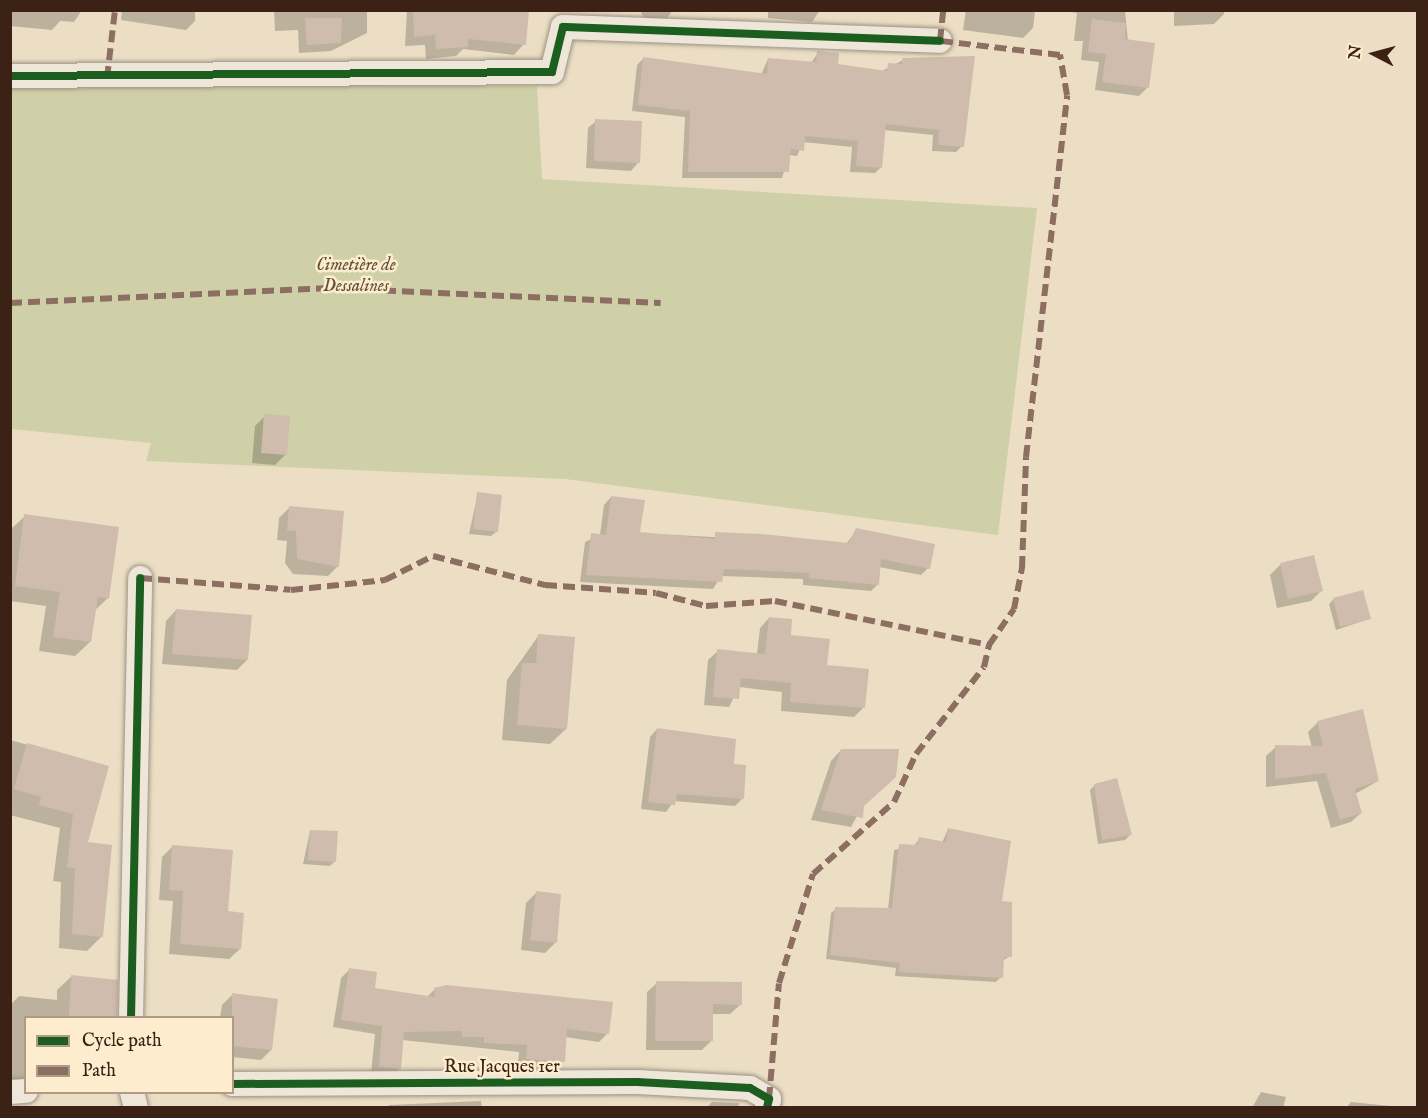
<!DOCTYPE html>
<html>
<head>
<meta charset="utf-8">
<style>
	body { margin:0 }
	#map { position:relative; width:1428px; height:1118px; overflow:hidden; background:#ebdec4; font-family:"IM FELL English",serif }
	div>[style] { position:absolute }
	.green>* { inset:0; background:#cfd0a8 }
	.shadow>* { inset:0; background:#0003 }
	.building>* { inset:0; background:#d0bcad }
	.roads { filter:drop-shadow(0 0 2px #9c9282) drop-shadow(0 0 2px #9c9282) }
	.minor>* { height:24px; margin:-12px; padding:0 12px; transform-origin:12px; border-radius:12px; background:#eee6d9 }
	.quiet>* { height:6px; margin-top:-3px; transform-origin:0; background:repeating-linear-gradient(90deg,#8d6e63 0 12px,transparent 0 18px) }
	.cycleway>* { height:8px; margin:-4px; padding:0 4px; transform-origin:4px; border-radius:4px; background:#1b5e20 }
	span { translate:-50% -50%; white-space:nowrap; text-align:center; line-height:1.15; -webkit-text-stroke:5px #fdedce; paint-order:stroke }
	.park-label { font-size:18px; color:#61523a; font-style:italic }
	.street-label { font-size:18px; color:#3c2115 }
	.frame { position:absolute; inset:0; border:12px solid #3c2115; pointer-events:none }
	.legend { position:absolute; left:24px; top:1016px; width:210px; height:78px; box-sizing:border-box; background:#fdedce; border:2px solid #b09b84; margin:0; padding:8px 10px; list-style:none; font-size:18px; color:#3c2115 }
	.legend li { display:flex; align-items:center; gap:12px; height:30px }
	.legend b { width:30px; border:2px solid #b09b84 }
	.north { position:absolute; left:1344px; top:24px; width:60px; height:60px; -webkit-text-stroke:4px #fdedce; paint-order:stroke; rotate:276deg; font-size:16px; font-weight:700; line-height:24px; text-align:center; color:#3c2115 }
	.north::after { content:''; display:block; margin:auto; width:21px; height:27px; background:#3c2115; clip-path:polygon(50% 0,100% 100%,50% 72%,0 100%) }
</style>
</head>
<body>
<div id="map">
	<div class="green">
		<div style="clip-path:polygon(10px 83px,537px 86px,542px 179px,1037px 208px,998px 535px,565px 479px,146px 461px,151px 443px,11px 429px)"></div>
	</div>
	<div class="shadow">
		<div style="clip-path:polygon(10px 10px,82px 10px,74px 22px,60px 21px,52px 30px,10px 26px)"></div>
		<div style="clip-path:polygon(122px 10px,195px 10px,195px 21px,186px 30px,121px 20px)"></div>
		<div style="clip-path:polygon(274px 10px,367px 10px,367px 33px,331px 51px,299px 53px,298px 30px,275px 31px)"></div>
		<div style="clip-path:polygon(407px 10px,528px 10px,524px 44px,514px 55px,463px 49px,456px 56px,426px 59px,425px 45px,405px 46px)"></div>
		<div style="clip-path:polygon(640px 10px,673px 10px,665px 21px,645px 20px)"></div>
		<div style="clip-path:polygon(768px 10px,820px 10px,812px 22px,768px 18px)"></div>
		<div style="clip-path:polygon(966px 10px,1035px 10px,1033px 28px,1023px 38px,963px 30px)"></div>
		<div style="clip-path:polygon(1058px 10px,1125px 10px,1128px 41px,1147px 88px,1139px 96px,1095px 90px,1099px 62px,1081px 60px,1083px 41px,1074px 41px,1077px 13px)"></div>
		<div style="clip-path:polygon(1174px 10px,1224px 10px,1224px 14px,1214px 24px,1174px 26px)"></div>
		<div style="clip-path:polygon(818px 53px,837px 66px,882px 71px,903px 60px,962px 146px,956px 152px,932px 151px,933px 135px,884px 130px,881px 167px,875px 173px,850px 172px,852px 147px,803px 142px,797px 156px,789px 155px,782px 178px,682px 178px,685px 117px,632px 111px,637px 65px,643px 59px,761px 75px,768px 59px,811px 63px)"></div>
		<div style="clip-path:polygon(596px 121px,638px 163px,631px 171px,586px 168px,588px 128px)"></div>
		<div style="clip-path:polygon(265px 416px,286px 454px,275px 465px,252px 463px,255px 426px)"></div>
		<div style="clip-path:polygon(478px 493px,496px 532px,491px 536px,469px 534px)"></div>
		<div style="clip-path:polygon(611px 497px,639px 533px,846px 544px,857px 530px,928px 568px,921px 575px,879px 567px,878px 584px,871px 591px,803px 585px,803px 579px,721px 576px,713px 589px,580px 582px,585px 542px,600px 535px,604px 505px)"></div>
		<div style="clip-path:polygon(289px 508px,338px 566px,328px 576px,293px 574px,285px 563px,287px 541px,277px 540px,279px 518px)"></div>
		<div style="clip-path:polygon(25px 516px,108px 598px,94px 611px,90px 642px,75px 656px,39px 651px,46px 606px,10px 601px,10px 530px)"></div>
		<div style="clip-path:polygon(1313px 557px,1321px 591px,1311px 601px,1277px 608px,1270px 575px,1280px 565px)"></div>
		<div style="clip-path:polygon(1334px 599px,1369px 619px,1336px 630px,1329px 604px)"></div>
		<div style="clip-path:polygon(176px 610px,247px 660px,237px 670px,162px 664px,166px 621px)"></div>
		<div style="clip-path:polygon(769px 618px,864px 707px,854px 717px,781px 711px,782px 692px,739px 687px,729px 707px,704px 705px,708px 660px,718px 651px,757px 654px,760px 628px)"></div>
		<div style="clip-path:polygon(539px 635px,566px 729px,550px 744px,502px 740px,507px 680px)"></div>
		<div style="clip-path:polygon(1362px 711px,1378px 781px,1355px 794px,1361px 813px,1351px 822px,1331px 828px,1317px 781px,1266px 787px,1266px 756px,1276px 747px,1312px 748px,1308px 732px,1317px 723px)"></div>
		<div style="clip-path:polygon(657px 729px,732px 765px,743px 798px,735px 806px,674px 801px,666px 812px,641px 809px,650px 737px)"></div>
		<div style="clip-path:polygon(10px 740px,107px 767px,86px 843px,102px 936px,87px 951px,59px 948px,61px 882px,53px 881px,60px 828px,10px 815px)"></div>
		<div style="clip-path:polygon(841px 750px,862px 807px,851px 827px,811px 820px,831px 761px)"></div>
		<div style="clip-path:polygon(1095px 785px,1130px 835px,1125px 840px,1098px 844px,1090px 790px)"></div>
		<div style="clip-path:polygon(948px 829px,1000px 903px,1010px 956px,1002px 961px,1001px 977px,996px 982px,895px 976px,896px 968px,826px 959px,831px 913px,836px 909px,888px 910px,894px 850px,914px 846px,919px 839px,942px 843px)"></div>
		<div style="clip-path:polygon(310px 831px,335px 861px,330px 866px,303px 864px)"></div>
		<div style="clip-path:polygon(173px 846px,240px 949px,229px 959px,169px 954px,173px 901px,159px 900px,162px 857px)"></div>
		<div style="clip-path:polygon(536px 893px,555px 943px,545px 953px,521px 950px,526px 903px)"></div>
		<div style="clip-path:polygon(349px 970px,374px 989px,427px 997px,435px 989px,607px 1034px,599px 1042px,565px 1037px,563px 1061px,555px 1069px,518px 1067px,519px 1052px,402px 1040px,400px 1068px,392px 1076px,371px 1074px,375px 1034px,333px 1027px,341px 978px)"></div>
		<div style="clip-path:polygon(72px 976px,116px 981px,116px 1018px,26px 1018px,26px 1085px,10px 1084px,10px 1005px,19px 996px,57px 1000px,57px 990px)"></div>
		<div style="clip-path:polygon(657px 983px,740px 1005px,730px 1014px,712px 1014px,711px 1041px,702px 1050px,646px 1050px,647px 992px)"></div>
		<div style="clip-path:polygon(232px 995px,271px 1050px,261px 1060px,232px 1057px,232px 1018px,220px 1018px,222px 1005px)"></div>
		<div style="clip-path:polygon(1261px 1092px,1286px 1097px,1283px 1108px,1252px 1108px)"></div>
		<div style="clip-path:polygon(481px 1101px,482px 1108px,386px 1108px,389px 1105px)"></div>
		<div style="clip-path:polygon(712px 1102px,739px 1103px,738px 1108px,706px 1108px)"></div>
		<div style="clip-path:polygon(1351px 1102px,1391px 1106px,1391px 1108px,1346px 1108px)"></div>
	</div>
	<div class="building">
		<div style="clip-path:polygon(529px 10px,526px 45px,468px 39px,468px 47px,436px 49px,435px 35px,414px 37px,413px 12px)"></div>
		<div style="clip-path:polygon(305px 18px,342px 18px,341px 43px,307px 45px)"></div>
		<div style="clip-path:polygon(1092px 19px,1126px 23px,1125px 39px,1155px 43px,1149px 88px,1102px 82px,1106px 54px,1088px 52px)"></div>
		<div style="clip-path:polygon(817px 51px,839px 53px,838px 64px,887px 71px,888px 63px,902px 64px,902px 58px,975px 56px,964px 147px,938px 145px,939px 130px,886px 124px,882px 168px,856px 166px,858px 141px,805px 136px,804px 151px,791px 149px,789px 172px,688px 172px,690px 111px,638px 105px,643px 57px,767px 74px,768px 58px,816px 62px)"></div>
		<div style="clip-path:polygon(595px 119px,642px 121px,640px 163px,594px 161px)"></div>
		<div style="clip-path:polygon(264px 414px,290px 416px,287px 455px,261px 453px)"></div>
		<div style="clip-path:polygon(477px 492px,502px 495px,498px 532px,473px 529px)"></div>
		<div style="clip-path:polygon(611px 496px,645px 500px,640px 532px,715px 539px,715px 532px,762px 534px,849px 543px,856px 528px,935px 544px,930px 569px,881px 559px,879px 585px,809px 578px,810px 573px,724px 569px,722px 582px,586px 575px,591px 533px,606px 535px)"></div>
		<div style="clip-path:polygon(289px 506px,344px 511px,339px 567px,297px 559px,296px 531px,287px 530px)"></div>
		<div style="clip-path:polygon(24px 514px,119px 527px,109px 599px,98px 597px,91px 642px,53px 637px,60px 592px,15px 586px)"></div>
		<div style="clip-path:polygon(1314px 555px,1323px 591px,1288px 599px,1280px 563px)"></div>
		<div style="clip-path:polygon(1363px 590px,1371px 619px,1340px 627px,1333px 598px)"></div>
		<div style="clip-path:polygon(176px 609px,252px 615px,248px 660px,172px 654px)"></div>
		<div style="clip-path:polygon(769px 617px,792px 619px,791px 635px,830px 639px,827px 665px,869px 669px,865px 708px,790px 702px,791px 683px,741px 678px,739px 699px,713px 697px,717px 649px,765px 654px)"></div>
		<div style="clip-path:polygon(538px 634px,575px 637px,567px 729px,517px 725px,522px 663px,536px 663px)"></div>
		<div style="clip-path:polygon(1363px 709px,1379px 781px,1355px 789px,1362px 813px,1340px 820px,1326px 773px,1275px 779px,1275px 745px,1323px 746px,1317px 721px)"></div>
		<div style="clip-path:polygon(657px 728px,736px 739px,734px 764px,746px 765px,744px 799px,677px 794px,675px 805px,648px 802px)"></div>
		<div style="clip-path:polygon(27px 743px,109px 766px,88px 842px,112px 845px,103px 937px,72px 934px,75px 868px,67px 867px,73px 814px,39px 805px,41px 797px,14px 789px)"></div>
		<div style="clip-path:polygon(841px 749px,899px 749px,896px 777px,864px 806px,863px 818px,821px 810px)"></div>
		<div style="clip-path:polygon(1117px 778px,1132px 835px,1102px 840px,1094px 784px)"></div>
		<div style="clip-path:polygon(948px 828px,1011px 841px,1002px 901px,1012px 902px,1012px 957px,1004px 957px,1003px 978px,899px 972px,900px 963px,830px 955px,835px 907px,892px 908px,899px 844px,917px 845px,919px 837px,946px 842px)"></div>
		<div style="clip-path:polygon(310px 830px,338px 831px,336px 862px,308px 860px)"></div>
		<div style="clip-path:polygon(172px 845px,233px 850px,228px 911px,244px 913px,241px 949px,180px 944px,183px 891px,169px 890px)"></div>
		<div style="clip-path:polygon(536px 891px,561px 894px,557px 943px,530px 940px)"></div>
		<div style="clip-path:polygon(349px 968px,377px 972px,375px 988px,435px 997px,434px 988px,446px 985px,613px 1002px,609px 1034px,567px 1029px,565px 1062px,526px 1059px,527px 1045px,484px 1043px,484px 1037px,462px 1037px,462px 1031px,404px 1032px,401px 1069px,379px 1067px,382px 1026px,341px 1020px)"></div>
		<div style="clip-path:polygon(71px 975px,118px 980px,117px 1017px,69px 1017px)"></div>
		<div style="clip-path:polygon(656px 981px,742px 982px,742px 1005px,713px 1004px,713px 1041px,655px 1041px)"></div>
		<div style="clip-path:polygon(232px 993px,278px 999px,272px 1050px,232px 1046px)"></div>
	</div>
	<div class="roads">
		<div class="minor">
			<div style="left:10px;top:76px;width:542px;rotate:-0.42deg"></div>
			<div style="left:552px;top:72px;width:46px;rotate:-76.3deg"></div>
			<div style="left:563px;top:27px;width:377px;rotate:2.1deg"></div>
			<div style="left:131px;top:1018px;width:440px;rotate:-88.8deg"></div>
			<div style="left:232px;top:1084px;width:405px;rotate:-0.3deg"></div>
			<div style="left:637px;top:1082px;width:113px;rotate:3deg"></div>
			<div style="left:750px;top:1088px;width:22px;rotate:30deg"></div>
			<div style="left:769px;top:1099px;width:9px;rotate:103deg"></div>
			<div style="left:10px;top:1092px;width:16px;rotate:-4deg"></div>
			<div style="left:132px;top:1092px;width:16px;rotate:76deg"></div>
		</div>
	</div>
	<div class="quiet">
		<div style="left:107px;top:78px;width:68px;rotate:-83.3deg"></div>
		<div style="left:10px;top:303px;width:320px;rotate:-2.7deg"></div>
		<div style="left:330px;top:288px;width:331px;rotate:2.6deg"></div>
		<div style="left:140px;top:578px;width:151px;rotate:4.5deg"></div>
		<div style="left:291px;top:590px;width:95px;rotate:-6.1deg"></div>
		<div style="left:385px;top:580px;width:54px;rotate:-26.6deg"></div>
		<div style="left:433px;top:556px;width:116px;rotate:14.5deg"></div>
		<div style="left:545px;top:585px;width:111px;rotate:4.1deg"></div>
		<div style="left:656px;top:593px;width:52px;rotate:14.6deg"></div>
		<div style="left:706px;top:606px;width:69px;rotate:-4.1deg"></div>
		<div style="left:775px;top:601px;width:218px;rotate:11.6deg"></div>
		<div style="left:769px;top:1099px;width:116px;rotate:-85.1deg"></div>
		<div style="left:779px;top:983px;width:114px;rotate:-72.7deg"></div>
		<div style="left:813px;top:874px;width:108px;rotate:-41.6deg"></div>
		<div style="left:894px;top:802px;width:53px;rotate:-65.4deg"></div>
		<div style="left:916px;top:754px;width:110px;rotate:-52deg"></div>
		<div style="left:984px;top:667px;width:23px;rotate:-77deg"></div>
		<div style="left:989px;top:645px;width:44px;rotate:-55.2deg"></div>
		<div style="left:1014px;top:609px;width:42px;rotate:-79deg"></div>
		<div style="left:1022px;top:568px;width:111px;rotate:-87.9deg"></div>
		<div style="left:1026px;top:457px;width:364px;rotate:-83.5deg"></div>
		<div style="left:1067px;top:95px;width:41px;rotate:-99.9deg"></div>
		<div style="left:1060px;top:55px;width:121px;rotate:-173.3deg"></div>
		<div style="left:940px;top:41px;width:31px;rotate:-84deg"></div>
	</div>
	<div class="cycleway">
		<div style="left:10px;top:76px;width:542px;rotate:-0.42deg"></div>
		<div style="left:552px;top:72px;width:46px;rotate:-76.3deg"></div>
		<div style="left:563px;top:27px;width:377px;rotate:2.1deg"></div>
		<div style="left:131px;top:1018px;width:440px;rotate:-88.8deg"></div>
		<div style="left:232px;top:1084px;width:405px;rotate:-0.3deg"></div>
		<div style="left:637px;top:1082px;width:113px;rotate:3deg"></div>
		<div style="left:750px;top:1088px;width:22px;rotate:30deg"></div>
		<div style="left:769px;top:1099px;width:9px;rotate:103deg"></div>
	</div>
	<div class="park-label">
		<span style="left:356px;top:277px">Cimetière de<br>Dessalines</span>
	</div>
	<div class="street-label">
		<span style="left:502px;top:1068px">Rue Jacques 1er</span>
	</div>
	<div class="frame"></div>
	<ul class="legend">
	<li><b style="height:8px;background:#1b5e20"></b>Cycle path</li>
	<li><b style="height:8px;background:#8d6e63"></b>Path</li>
	</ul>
	<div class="north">N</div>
</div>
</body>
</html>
